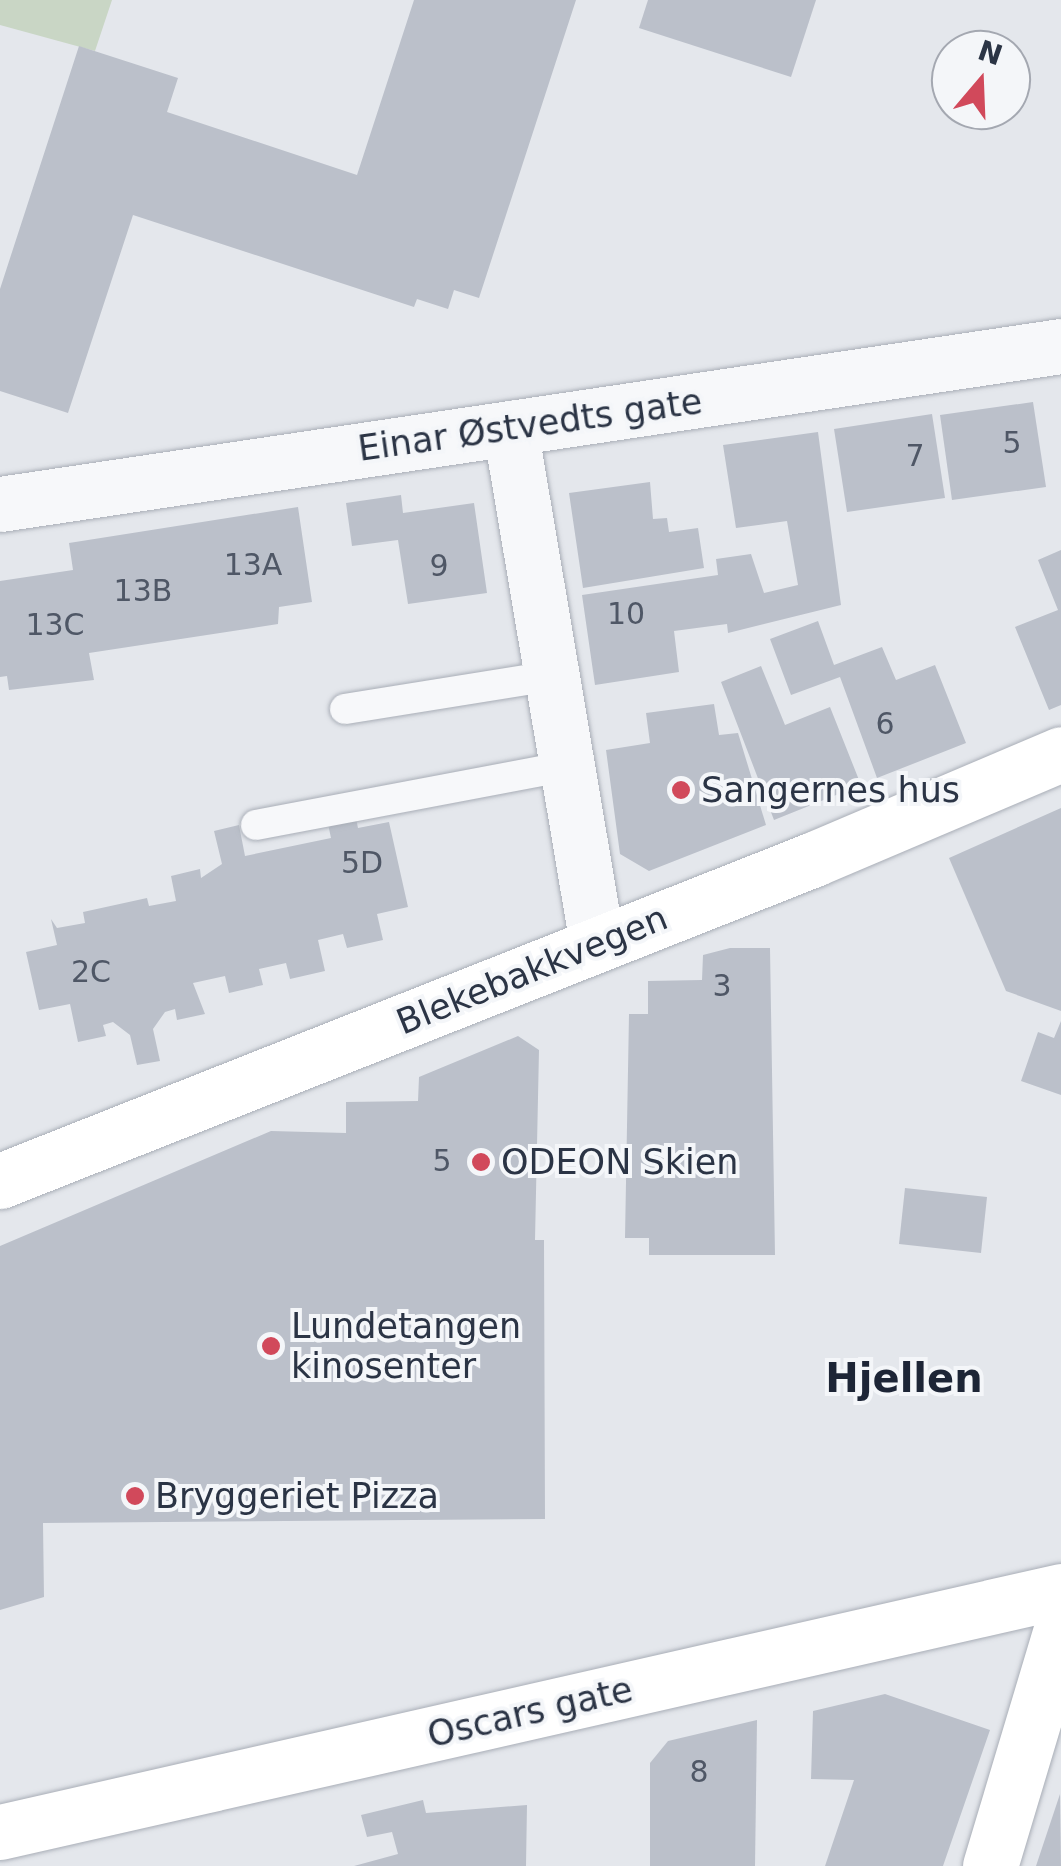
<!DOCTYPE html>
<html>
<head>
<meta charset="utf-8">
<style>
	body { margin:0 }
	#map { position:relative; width:1061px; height:1866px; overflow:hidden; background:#e4e7ec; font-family:"DejaVu Sans",sans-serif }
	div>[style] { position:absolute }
	.green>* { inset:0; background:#c9d6c5 }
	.building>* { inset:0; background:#bbc0ca }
	.roads { filter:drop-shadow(0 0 2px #a9aeb7) drop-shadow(0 0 2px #a9aeb7) }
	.lane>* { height:30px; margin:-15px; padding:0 15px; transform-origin:15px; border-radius:15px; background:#f7f8fa }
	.street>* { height:55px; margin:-27.5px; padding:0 27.5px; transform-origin:27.5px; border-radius:27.5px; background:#f7f8fa }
	.secondary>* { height:55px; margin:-27.5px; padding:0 27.5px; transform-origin:27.5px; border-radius:27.5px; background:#fff }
	.dots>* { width:28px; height:28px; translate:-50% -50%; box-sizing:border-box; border:5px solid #f4f6f9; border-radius:50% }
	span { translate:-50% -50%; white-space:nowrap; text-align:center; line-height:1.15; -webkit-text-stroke:8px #f4f6f9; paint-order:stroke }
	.number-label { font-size:30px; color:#4f5766 }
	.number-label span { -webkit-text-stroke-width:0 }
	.street-label { font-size:35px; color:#2b3445 }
	.poi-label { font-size:35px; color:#2b3445 }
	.left { translate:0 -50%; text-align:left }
	.quarter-label { font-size:40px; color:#1d2536; font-weight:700 }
	.north { position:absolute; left:931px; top:30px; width:100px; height:100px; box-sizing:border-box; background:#f4f6f9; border:2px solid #a4a8b1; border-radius:50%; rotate:19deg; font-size:28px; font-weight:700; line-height:40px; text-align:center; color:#2b3445 }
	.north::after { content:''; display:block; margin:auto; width:35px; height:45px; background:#d1495b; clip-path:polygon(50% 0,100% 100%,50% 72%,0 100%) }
</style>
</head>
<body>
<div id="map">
	<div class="green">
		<div style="clip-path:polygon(0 0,112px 0,95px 51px,0 25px)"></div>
	</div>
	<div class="building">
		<div style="clip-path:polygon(414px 0,576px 0,479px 298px,454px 290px,448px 309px,417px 299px,414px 307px,133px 215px,68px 413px,0 391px,0 289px,79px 46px,178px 78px,167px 112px,357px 175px)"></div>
		<div style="clip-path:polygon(648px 0,816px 0,791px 77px,639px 28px)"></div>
		<div style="clip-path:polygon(1033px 402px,1046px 487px,952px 500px,940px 415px)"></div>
		<div style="clip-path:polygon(932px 414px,945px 498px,847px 512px,834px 429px)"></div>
		<div style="clip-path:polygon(818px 432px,841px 605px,728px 633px,727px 624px,674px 631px,679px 672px,595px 685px,582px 595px,718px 575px,716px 559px,751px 554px,764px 593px,798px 585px,787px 521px,736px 528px,723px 445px)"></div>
		<div style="clip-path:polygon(650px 482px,653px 519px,667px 518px,669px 532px,698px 528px,704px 568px,583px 588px,569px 493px)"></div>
		<div style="clip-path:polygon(401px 495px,403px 513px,474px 503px,487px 593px,408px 604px,398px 540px,352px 546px,346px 503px)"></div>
		<div style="clip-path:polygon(298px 507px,312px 602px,279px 607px,278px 624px,89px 653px,94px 680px,9px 690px,7px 676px,0 677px,0 581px,73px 570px,69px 543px)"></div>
		<div style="clip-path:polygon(1061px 550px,1061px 705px,1049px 710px,1015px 627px,1058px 610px,1038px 560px)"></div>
		<div style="clip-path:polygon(818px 621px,834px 665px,882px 647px,896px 680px,935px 665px,966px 743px,877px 778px,840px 677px,791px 695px,770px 639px)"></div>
		<div style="clip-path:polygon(761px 666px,785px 725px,830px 707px,861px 785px,774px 820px,721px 682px)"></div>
		<div style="clip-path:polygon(714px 704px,719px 735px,738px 733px,766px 825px,649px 871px,620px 854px,606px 750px,650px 743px,646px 713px)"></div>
		<div style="clip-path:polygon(1061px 808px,1061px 1011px,1006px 991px,949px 858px)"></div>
		<div style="clip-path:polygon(356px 818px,358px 828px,389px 822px,408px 907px,377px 914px,383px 940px,347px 948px,343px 934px,318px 940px,325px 971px,290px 979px,286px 963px,259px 969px,263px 985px,229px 993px,225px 976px,193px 983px,205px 1014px,177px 1020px,175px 1009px,165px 1012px,153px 1029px,160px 1061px,137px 1065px,130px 1035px,113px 1022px,103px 1025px,106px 1036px,78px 1042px,70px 1004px,39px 1010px,26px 952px,57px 945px,51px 919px,57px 928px,85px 923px,83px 912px,147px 898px,149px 906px,176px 901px,171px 876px,200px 869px,201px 878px,222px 864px,214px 831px,239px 825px,245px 856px,331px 838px,328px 824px)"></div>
		<div style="clip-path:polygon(730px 948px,770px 948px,775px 1255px,649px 1255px,649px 1238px,625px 1238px,629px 1014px,648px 1014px,648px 981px,702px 980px,703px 955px)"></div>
		<div style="clip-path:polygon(1061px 1021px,1061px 1095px,1021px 1081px,1038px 1032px,1054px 1038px)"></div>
		<div style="clip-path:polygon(518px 1036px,539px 1050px,535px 1240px,544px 1240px,545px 1519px,43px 1523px,44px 1597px,0 1610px,0 1246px,271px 1131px,346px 1133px,346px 1102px,418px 1101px,419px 1077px)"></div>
		<div style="clip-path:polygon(905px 1188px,987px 1197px,981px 1253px,899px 1244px)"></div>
		<div style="clip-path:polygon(885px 1694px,990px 1730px,943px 1866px,825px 1866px,854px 1780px,811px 1779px,813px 1711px)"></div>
		<div style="clip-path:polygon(757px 1720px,755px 1866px,650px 1866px,650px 1763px,668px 1741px)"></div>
		<div style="clip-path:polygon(1060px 1794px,1061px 1866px,1036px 1866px)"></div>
		<div style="clip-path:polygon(423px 1800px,426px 1813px,527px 1805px,526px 1866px,354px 1866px,398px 1854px,392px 1832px,367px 1837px,361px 1815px)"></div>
	</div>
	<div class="roads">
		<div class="lane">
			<div style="left:345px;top:709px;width:210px;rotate:-9.1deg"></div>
			<div style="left:256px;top:825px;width:317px;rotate:-10.7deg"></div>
		</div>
		<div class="street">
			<div style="left:510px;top:428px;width:523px;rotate:80.43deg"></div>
			<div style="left:0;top:504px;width:1073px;rotate:-8.47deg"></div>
		</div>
		<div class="secondary">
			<div style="left:0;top:1181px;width:875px;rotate:-21.58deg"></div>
			<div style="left:814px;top:859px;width:268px;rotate:-23deg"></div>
			<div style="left:0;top:1832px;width:1088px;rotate:-12.8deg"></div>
			<div style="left:990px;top:1866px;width:247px;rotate:-73.3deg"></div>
		</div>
	</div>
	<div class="dots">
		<div style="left:681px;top:790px;background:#d1495b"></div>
		<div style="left:481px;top:1162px;background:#d1495b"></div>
		<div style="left:271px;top:1346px;background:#d1495b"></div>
		<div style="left:135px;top:1496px;background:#d1495b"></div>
	</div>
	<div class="number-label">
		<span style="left:1012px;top:443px">5</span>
		<span style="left:915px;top:456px">7</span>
		<span style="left:253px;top:565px">13A</span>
		<span style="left:439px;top:566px">9</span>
		<span style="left:143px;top:591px">13B</span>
		<span style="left:626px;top:614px">10</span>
		<span style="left:55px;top:625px">13C</span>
		<span style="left:885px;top:724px">6</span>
		<span style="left:362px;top:863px">5D</span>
		<span style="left:91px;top:972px">2C</span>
		<span style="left:722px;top:986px">3</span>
		<span style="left:442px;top:1161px">5</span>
		<span style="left:699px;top:1772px">8</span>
	</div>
	<div class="street-label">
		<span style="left:530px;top:425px;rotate:-8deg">Einar Østvedts gate</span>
		<span style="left:532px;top:970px;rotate:-22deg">Blekebakkvegen</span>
		<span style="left:530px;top:1712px;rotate:-13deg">Oscars gate</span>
	</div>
	<div class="poi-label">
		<span class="left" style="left:701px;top:790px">Sangernes hus</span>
		<span class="left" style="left:501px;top:1162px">ODEON Skien</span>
		<span class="left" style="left:291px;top:1346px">Lundetangen<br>kinosenter</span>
		<span class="left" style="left:155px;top:1496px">Bryggeriet Pizza</span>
	</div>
	<div class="quarter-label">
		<span style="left:904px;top:1378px">Hjellen</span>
	</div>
	<div class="north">N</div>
</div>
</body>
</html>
